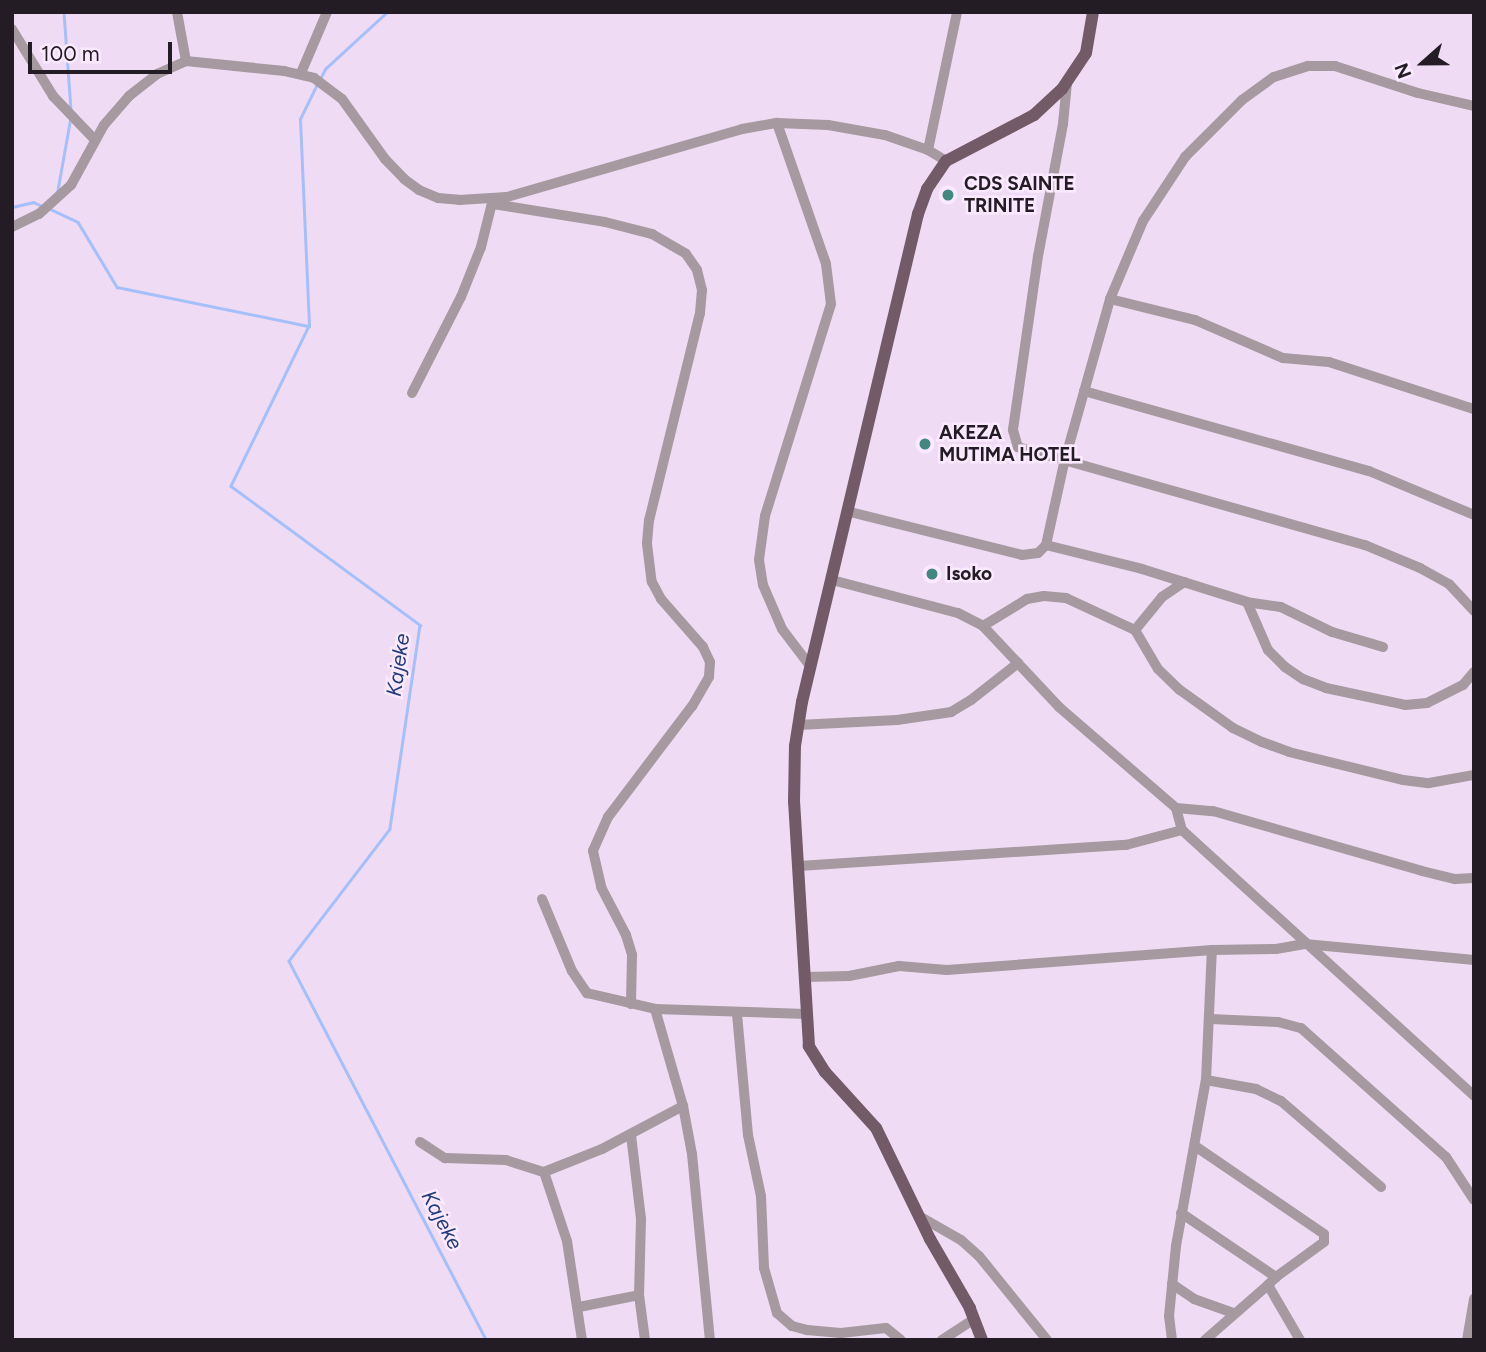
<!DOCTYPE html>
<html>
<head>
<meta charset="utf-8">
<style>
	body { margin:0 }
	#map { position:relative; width:1486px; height:1352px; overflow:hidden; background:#f0dbf5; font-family:Figtree,sans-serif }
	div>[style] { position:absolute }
	.stream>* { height:2.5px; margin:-1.25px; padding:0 1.25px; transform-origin:1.25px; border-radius:1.25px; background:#a5bffa }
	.minor>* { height:10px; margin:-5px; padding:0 5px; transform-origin:5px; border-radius:5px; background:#a6999f }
	.major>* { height:12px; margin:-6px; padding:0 6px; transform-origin:6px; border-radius:6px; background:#725b66 }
	.dots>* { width:19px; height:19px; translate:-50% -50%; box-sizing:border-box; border:4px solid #fbeaff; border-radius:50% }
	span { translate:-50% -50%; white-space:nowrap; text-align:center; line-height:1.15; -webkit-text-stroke:5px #fbeaff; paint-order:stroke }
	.poi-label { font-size:19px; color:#241c25; font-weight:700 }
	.left { translate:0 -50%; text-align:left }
	.water-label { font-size:21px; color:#223b7e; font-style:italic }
	.frame { position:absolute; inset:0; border:14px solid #241c25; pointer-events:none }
	.north { position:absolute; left:1388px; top:28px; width:70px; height:70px; -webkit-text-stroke:5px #fbeaff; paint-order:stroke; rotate:249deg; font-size:19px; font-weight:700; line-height:28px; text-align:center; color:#241c25 }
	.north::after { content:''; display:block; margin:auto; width:24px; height:32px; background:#241c25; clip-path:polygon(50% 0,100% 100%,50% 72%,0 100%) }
	.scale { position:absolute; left:28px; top:42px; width:144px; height:32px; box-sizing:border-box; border:4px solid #241c25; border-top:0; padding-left:9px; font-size:21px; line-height:24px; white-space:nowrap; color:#241c25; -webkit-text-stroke:5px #fbeaff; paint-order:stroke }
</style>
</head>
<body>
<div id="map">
	<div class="stream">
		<div style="left:64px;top:12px;width:98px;rotate:85.9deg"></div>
		<div style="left:320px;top:79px;width:11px;rotate:-63deg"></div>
		<div style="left:325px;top:69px;width:84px;rotate:-42.6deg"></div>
		<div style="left:57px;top:193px;width:74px;rotate:-79.9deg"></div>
		<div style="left:12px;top:207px;width:22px;rotate:-13deg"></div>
		<div style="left:33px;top:202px;width:10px;rotate:24deg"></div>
		<div style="left:48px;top:208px;width:33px;rotate:25deg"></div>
		<div style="left:78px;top:222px;width:76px;rotate:59deg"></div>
		<div style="left:117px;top:287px;width:196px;rotate:11.5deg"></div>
		<div style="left:309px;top:326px;width:178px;rotate:116deg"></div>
		<div style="left:231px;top:486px;width:235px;rotate:36.3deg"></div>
		<div style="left:420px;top:625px;width:206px;rotate:98.4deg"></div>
		<div style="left:390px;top:829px;width:166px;rotate:127.4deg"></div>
		<div style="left:289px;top:961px;width:427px;rotate:62.5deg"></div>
		<div style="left:309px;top:326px;width:207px;rotate:-92.5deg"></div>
		<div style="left:300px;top:119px;width:39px;rotate:-64deg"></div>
	</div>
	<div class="minor">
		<div style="left:177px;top:12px;width:50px;rotate:79.6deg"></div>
		<div style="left:12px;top:29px;width:79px;rotate:58.5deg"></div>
		<div style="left:53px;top:96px;width:61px;rotate:46.3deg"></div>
		<div style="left:301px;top:73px;width:66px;rotate:-66.9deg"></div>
		<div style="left:1067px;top:83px;width:41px;rotate:95.6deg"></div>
		<div style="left:1063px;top:124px;width:134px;rotate:100.7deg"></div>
		<div style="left:1038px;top:256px;width:176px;rotate:98.2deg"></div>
		<div style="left:1013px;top:430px;width:18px;rotate:74deg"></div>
		<div style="left:1018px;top:447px;width:361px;rotate:15.8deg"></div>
		<div style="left:1365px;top:545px;width:60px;rotate:22.7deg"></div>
		<div style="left:1420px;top:568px;width:33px;rotate:29deg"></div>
		<div style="left:1449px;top:584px;width:37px;rotate:47deg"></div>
		<div style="left:777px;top:123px;width:149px;rotate:70.8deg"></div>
		<div style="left:826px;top:264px;width:40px;rotate:82.9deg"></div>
		<div style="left:831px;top:304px;width:222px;rotate:107.3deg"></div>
		<div style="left:765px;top:516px;width:44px;rotate:97.8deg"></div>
		<div style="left:759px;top:560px;width:25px;rotate:81deg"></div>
		<div style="left:763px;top:585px;width:48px;rotate:66.6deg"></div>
		<div style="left:782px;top:629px;width:48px;rotate:52.7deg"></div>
		<div style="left:928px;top:150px;width:141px;rotate:-78.1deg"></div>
		<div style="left:493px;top:204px;width:113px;rotate:9.1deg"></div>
		<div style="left:605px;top:222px;width:49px;rotate:14.3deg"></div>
		<div style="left:652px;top:234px;width:39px;rotate:30deg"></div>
		<div style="left:686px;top:254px;width:19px;rotate:55deg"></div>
		<div style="left:697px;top:270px;width:21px;rotate:76deg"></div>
		<div style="left:702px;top:290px;width:23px;rotate:95deg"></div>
		<div style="left:700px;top:313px;width:213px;rotate:103.8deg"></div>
		<div style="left:649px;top:520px;width:24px;rotate:95deg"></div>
		<div style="left:647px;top:544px;width:38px;rotate:83deg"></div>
		<div style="left:652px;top:582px;width:19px;rotate:62deg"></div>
		<div style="left:661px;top:599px;width:64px;rotate:48.8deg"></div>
		<div style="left:703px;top:647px;width:17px;rotate:65deg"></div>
		<div style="left:710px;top:662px;width:15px;rotate:94deg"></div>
		<div style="left:709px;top:677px;width:34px;rotate:120deg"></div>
		<div style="left:692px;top:706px;width:139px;rotate:127.1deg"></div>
		<div style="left:608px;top:817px;width:37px;rotate:114deg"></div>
		<div style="left:593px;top:851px;width:37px;rotate:77deg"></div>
		<div style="left:601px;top:887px;width:54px;rotate:62.5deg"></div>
		<div style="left:626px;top:935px;width:21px;rotate:73deg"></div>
		<div style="left:632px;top:955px;width:49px;rotate:91.2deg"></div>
		<div style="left:12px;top:227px;width:30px;rotate:-26deg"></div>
		<div style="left:39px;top:214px;width:43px;rotate:-42.2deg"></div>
		<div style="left:71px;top:185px;width:68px;rotate:-61.2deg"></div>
		<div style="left:104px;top:125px;width:38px;rotate:-49deg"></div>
		<div style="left:129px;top:96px;width:36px;rotate:-38deg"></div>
		<div style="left:157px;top:74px;width:32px;rotate:-24deg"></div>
		<div style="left:186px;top:61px;width:99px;rotate:5.8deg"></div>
		<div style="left:284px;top:71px;width:31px;rotate:13deg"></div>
		<div style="left:314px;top:78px;width:35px;rotate:37deg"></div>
		<div style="left:342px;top:99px;width:74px;rotate:54.4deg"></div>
		<div style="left:385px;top:159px;width:28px;rotate:46deg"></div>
		<div style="left:404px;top:179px;width:19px;rotate:36deg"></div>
		<div style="left:419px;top:190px;width:21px;rotate:23deg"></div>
		<div style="left:438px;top:198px;width:21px;rotate:5deg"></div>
		<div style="left:459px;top:200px;width:48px;rotate:-3.6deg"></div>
		<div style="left:507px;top:197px;width:245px;rotate:-16.1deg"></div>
		<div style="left:742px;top:129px;width:36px;rotate:-10deg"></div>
		<div style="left:777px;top:123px;width:51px;rotate:2.2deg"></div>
		<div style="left:828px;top:125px;width:58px;rotate:10deg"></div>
		<div style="left:885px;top:135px;width:46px;rotate:19.2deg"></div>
		<div style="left:928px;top:150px;width:21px;rotate:31deg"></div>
		<div style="left:1110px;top:299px;width:85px;rotate:-67.1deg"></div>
		<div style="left:1143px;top:221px;width:77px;rotate:-56.7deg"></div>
		<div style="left:1185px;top:157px;width:81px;rotate:-45deg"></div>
		<div style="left:1242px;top:100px;width:39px;rotate:-36deg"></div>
		<div style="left:1274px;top:77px;width:36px;rotate:-18deg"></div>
		<div style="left:1308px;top:66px;width:27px"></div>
		<div style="left:1335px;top:66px;width:87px;rotate:18deg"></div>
		<div style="left:1418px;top:93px;width:57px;rotate:13.1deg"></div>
		<div style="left:1084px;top:391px;width:296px;rotate:15.7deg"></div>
		<div style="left:1369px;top:471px;width:114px;rotate:22.7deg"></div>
		<div style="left:412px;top:393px;width:108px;rotate:-63deg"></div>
		<div style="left:461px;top:297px;width:54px;rotate:-68.2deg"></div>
		<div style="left:481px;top:247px;width:49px;rotate:-76deg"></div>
		<div style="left:850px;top:512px;width:177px;rotate:14deg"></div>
		<div style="left:1022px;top:555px;width:16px;rotate:-7deg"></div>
		<div style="left:1038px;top:553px;width:11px;rotate:-45deg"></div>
		<div style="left:1046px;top:545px;width:84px;rotate:-77.6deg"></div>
		<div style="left:1064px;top:463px;width:170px;rotate:-74.3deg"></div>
		<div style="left:1110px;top:299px;width:88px;rotate:13.9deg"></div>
		<div style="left:1195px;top:320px;width:96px;rotate:23.4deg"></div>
		<div style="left:1283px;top:358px;width:46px;rotate:5deg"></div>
		<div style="left:1329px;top:362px;width:152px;rotate:18deg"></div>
		<div style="left:1046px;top:545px;width:99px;rotate:14deg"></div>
		<div style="left:1142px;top:569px;width:110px;rotate:17.4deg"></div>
		<div style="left:832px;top:580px;width:130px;rotate:14.7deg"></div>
		<div style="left:958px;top:613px;width:28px;rotate:27deg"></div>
		<div style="left:983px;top:626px;width:111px;rotate:46.8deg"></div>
		<div style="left:1059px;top:707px;width:155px;rotate:40.8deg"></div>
		<div style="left:1176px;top:808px;width:23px;rotate:75deg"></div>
		<div style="left:1182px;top:830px;width:395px;rotate:42.3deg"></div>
		<div style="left:983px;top:626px;width:52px;rotate:-31.5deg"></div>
		<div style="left:1027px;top:599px;width:17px;rotate:-10deg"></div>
		<div style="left:1044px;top:596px;width:22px;rotate:5deg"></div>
		<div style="left:1066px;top:598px;width:76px;rotate:24.9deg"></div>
		<div style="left:1135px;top:630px;width:45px;rotate:59.5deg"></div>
		<div style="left:1158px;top:669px;width:30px;rotate:44deg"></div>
		<div style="left:1180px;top:690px;width:65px;rotate:35.6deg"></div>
		<div style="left:1233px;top:728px;width:32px;rotate:26deg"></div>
		<div style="left:1262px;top:742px;width:29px;rotate:20deg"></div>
		<div style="left:1289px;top:752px;width:117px;rotate:13.8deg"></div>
		<div style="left:1403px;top:780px;width:26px;rotate:7deg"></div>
		<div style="left:1429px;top:783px;width:46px;rotate:-10.1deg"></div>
		<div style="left:1135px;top:630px;width:43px;rotate:-50.7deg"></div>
		<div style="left:1162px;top:597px;width:27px;rotate:-34deg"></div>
		<div style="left:1383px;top:647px;width:53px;rotate:-163.6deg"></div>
		<div style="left:1332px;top:632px;width:57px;rotate:-153.9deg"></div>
		<div style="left:1281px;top:607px;width:34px;rotate:-172deg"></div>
		<div style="left:1247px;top:602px;width:52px;rotate:66.4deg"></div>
		<div style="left:1268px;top:650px;width:24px;rotate:45deg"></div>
		<div style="left:1285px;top:667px;width:22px;rotate:34deg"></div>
		<div style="left:1303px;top:679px;width:25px;rotate:21deg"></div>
		<div style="left:1326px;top:688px;width:81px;rotate:12.1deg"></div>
		<div style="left:1405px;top:705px;width:22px;rotate:-5deg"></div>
		<div style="left:1427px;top:703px;width:40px;rotate:-26.6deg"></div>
		<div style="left:1463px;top:685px;width:17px;rotate:-50deg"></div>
		<div style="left:798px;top:725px;width:99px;rotate:-2.9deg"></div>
		<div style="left:897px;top:720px;width:55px;rotate:-8.4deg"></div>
		<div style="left:951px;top:712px;width:23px;rotate:-31deg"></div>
		<div style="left:971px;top:700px;width:60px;rotate:-38.2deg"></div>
		<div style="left:1176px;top:808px;width:37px;rotate:5deg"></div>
		<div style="left:1213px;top:811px;width:217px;rotate:16deg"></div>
		<div style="left:1422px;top:871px;width:34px;rotate:14deg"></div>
		<div style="left:1455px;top:879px;width:19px;rotate:-3deg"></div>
		<div style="left:799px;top:866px;width:328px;rotate:-3.7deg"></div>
		<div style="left:1126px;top:845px;width:58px;rotate:-15deg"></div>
		<div style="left:542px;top:899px;width:78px;rotate:67.4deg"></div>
		<div style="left:572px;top:971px;width:27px;rotate:56deg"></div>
		<div style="left:587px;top:993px;width:70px;rotate:13.2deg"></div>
		<div style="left:655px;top:1009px;width:151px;rotate:1.9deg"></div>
		<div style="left:805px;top:977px;width:44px;rotate:-1.3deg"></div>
		<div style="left:849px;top:976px;width:51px;rotate:-11.3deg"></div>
		<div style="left:899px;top:966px;width:48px;rotate:4.8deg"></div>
		<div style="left:947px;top:970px;width:266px;rotate:-4.3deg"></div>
		<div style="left:1212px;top:950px;width:64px;rotate:-0.9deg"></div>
		<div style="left:1276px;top:949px;width:29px;rotate:-10deg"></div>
		<div style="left:1305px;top:944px;width:170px;rotate:5.4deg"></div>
		<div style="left:655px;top:1009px;width:101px;rotate:73.9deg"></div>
		<div style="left:683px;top:1106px;width:49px;rotate:79.4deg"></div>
		<div style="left:692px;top:1154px;width:187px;rotate:84.5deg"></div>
		<div style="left:737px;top:1014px;width:121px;rotate:84.8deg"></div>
		<div style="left:748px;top:1135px;width:62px;rotate:78deg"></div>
		<div style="left:761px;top:1196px;width:72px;rotate:87.6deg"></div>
		<div style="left:764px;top:1268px;width:47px;rotate:73.9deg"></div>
		<div style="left:777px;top:1313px;width:20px;rotate:41deg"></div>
		<div style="left:792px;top:1326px;width:16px;rotate:15deg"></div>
		<div style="left:807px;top:1330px;width:34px;rotate:5deg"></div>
		<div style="left:841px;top:1333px;width:45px;rotate:-6.3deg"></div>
		<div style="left:886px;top:1328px;width:19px;rotate:39deg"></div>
		<div style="left:1211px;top:1019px;width:67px;rotate:2.6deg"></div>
		<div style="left:1278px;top:1022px;width:24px;rotate:15deg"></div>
		<div style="left:1301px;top:1028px;width:194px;rotate:41.7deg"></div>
		<div style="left:1446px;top:1157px;width:51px;rotate:56.9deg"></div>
		<div style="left:1206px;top:1080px;width:51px;rotate:10.2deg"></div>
		<div style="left:1256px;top:1089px;width:28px;rotate:26deg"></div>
		<div style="left:1281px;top:1101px;width:132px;rotate:40.7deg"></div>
		<div style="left:631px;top:1135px;width:85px;rotate:83.2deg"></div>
		<div style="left:641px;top:1219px;width:76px;rotate:91.5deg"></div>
		<div style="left:639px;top:1295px;width:45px;rotate:82.4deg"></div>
		<div style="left:420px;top:1142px;width:30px;rotate:33deg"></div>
		<div style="left:445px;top:1158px;width:61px;rotate:1.9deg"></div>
		<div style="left:506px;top:1160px;width:40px;rotate:18deg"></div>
		<div style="left:544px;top:1172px;width:62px;rotate:-21.6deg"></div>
		<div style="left:602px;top:1149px;width:92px;rotate:-28deg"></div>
		<div style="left:1195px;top:1146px;width:156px;rotate:34.3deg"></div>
		<div style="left:1324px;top:1234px;width:8px;rotate:90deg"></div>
		<div style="left:1324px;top:1242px;width:59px;rotate:143.9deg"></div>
		<div style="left:544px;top:1172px;width:73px;rotate:71.6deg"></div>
		<div style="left:567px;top:1241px;width:100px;rotate:81.4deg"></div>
		<div style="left:1181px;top:1213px;width:115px;rotate:34deg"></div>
		<div style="left:1276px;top:1277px;width:11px;rotate:135deg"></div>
		<div style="left:1268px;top:1285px;width:64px;rotate:59.8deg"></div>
		<div style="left:919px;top:1216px;width:48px;rotate:29.7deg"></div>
		<div style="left:961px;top:1240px;width:24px;rotate:42deg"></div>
		<div style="left:979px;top:1256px;width:108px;rotate:51deg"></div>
		<div style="left:1172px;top:1284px;width:27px;rotate:34deg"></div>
		<div style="left:1194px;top:1299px;width:41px;rotate:19.7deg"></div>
		<div style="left:579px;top:1307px;width:61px;rotate:-11.3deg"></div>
		<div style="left:942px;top:1340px;width:38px;rotate:-33deg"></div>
		<div style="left:1172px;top:1340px;width:24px;rotate:-97deg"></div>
		<div style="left:1169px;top:1316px;width:70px;rotate:-84.3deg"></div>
		<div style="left:1176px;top:1246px;width:169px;rotate:-79.8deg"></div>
		<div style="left:1206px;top:1080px;width:130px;rotate:-87.4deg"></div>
		<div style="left:1205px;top:1340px;width:84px;rotate:-41.1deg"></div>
		<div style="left:1467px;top:1340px;width:42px;rotate:-80.3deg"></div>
	</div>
	<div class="major">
		<div style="left:982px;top:1340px;width:34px;rotate:-111deg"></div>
		<div style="left:970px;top:1308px;width:80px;rotate:-120.1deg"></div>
		<div style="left:930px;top:1239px;width:123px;rotate:-115.9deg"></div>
		<div style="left:876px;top:1128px;width:76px;rotate:-132.3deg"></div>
		<div style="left:825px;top:1072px;width:31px;rotate:-122deg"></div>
		<div style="left:809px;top:1046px;width:244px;rotate:-93.5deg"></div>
		<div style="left:794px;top:802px;width:56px;rotate:-89deg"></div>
		<div style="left:795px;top:746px;width:45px;rotate:-81deg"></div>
		<div style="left:802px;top:702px;width:502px;rotate:-76.63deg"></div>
		<div style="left:918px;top:214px;width:27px;rotate:-70deg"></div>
		<div style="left:927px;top:189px;width:34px;rotate:-56deg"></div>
		<div style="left:946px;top:161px;width:99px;rotate:-27.6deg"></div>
		<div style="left:1034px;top:115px;width:38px;rotate:-43deg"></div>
		<div style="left:1062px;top:89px;width:43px;rotate:-56.3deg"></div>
		<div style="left:1086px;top:53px;width:42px;rotate:-80.3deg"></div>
	</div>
	<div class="dots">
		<div style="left:948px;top:195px;background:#438880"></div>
		<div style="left:925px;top:444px;background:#438880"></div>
		<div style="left:932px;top:574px;background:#438880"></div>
	</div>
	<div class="poi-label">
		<span class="left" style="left:964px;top:195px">CDS SAINTE<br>TRINITE</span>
		<span class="left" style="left:939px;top:444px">AKEZA<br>MUTIMA HOTEL</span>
		<span class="left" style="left:946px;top:574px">Isoko</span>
	</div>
	<div class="water-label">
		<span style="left:398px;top:665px;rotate:-82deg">Kajeke</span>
		<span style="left:442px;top:1220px;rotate:62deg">Kajeke</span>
	</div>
	<div class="frame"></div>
	<div class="north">N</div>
	<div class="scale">100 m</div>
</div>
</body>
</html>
